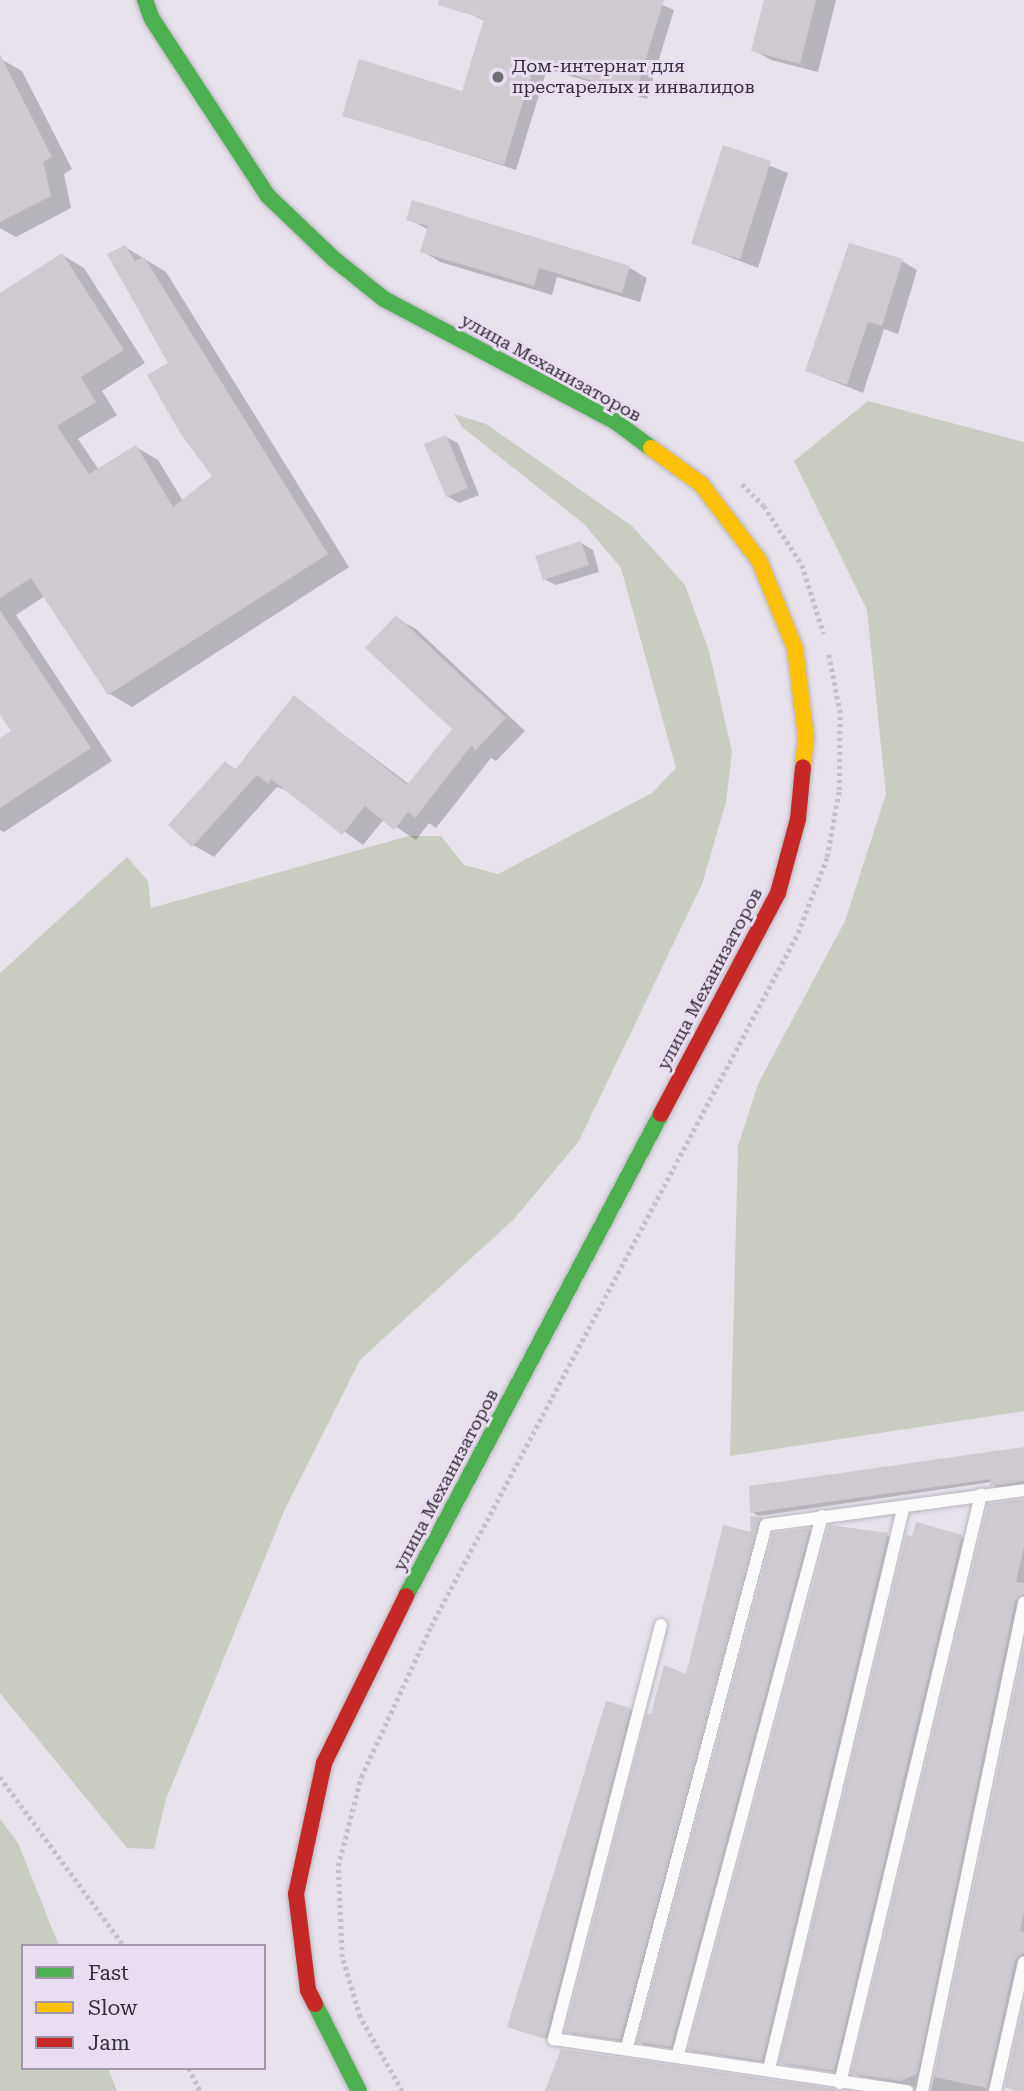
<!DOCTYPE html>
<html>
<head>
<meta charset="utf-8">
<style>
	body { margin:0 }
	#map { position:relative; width:1024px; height:2091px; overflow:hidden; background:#e7e2ec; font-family:"Roboto Serif",serif }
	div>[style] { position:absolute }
	.green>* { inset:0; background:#c9ccc1 }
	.shadow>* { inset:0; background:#0003 }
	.building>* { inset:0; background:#cfc9d0 }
	.path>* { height:4.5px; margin-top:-2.25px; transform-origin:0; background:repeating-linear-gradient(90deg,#c4c2c6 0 3.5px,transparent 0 7px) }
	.roads { filter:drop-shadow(0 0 2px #b9b5bd) drop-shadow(0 0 2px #b9b5bd) }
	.lane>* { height:12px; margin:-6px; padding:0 6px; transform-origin:6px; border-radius:6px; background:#fbfbfc }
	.fast>* { height:16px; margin:-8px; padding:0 8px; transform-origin:8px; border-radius:8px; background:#4caf50 }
	.slow>* { height:16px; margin:-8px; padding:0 8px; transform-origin:8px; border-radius:8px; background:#ffc107 }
	.jam>* { height:16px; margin:-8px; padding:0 8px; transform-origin:8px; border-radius:8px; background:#c62828 }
	.dots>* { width:19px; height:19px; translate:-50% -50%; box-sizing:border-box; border:4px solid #e8ddf1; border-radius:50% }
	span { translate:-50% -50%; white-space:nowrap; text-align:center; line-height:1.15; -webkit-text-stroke:6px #e8ddf1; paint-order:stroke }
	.poi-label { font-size:18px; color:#332f36 }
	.left { translate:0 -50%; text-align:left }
	.street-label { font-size:18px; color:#332f36 }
	.legend { position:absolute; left:21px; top:1944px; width:245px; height:126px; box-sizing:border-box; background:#e8ddf1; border:2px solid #a097a6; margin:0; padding:9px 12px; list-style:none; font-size:21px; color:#332f36 }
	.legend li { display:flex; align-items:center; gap:14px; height:35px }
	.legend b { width:35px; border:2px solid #a097a6 }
</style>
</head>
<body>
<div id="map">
	<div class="green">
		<div style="clip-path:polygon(868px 401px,1024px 442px,1024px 1411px,730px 1456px,738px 1146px,758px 1084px,845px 921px,886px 794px,867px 610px,794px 461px)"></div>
		<div style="clip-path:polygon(454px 414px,486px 424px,632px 526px,685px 585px,709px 651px,732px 752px,726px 802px,702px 884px,579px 1141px,514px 1219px,360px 1360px,285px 1509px,166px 1799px,154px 1849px,127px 1848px,0 1693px,0 973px,127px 857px,148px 881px,151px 908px,409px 836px,441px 836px,464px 865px,498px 874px,652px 793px,676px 768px,621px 568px,584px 524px,462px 427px)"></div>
		<div style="clip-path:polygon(0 1819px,18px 1843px,59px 1946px,23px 1946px,23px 2068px,108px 2068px,117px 2091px,0 2091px)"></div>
	</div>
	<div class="shadow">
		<div style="clip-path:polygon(472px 0,650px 0,674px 10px,647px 99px,547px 69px,516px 170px,344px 115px,463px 93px,485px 21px,468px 13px)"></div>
		<div style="clip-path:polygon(766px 0,836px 0,818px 72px,771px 60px,753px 50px)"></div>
		<div style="clip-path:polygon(1px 59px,22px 71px,72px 169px,64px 174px,71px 208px,16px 237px,0 228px)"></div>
		<div style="clip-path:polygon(724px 148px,788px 173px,758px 268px,693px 243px)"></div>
		<div style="clip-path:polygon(414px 202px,630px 268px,647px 278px,640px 302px,557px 277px,552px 295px,440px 262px,422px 251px,429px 230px,408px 219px)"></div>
		<div style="clip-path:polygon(125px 247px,166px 272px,349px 567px,132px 707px,110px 694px,45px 596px,16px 615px,112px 761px,4px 832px,0 830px,0 741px,13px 732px,0 712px,0 295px,62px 255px,84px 268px,145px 363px,102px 391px,117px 415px,78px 439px,99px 470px,136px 447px,158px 460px,183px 501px,215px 476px)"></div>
		<div style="clip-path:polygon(902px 261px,917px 270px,898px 334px,884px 329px,863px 393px,807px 371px)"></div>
		<div style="clip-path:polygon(446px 437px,458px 443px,479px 495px,459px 503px,447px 496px)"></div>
		<div style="clip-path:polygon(581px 543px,593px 550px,599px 572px,556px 585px,544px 579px)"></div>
		<div style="clip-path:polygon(396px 618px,416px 629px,525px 731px,496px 761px,491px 758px,436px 828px,429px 823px,416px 840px,384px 819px,363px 845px,290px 792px,277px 787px,214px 857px,193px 845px,226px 763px,237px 770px,294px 697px,410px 785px,454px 729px)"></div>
		<div style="clip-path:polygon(1024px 1449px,1024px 1485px,997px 1488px,992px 1482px,758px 1516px,752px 1512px)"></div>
		<div style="clip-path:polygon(1024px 1501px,1024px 1602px,920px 2088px,859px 2076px,853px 2073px)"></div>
		<div style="clip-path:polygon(762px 1519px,767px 1522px,625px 2042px,572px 2034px,567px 2031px,687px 1676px)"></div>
		<div style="clip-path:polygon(917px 1524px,967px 1539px,839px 2073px,786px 2065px,781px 2062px)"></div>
		<div style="clip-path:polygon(830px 1527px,893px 1537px,767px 2063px,695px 2052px,690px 2049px)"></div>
		<div style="clip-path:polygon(809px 1530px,814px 1533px,676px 2049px,644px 2045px,639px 2042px)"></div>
		<div style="clip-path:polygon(1024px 1654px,1024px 1960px,992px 2091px,931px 2091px)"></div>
		<div style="clip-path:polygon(630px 1709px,635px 1712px,551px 2040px,514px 2029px)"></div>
	</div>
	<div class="building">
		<div style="clip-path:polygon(439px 0,664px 0,635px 94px,535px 63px,504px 165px,342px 116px,359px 59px,462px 91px,484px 19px,438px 5px)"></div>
		<div style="clip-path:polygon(764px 0,816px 0,800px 64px,751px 51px)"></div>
		<div style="clip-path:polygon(0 54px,52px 157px,43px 162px,51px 196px,0 222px)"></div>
		<div style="clip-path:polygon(723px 145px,771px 161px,740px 259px,691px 244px)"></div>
		<div style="clip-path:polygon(412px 200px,630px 266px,622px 293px,539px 268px,534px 286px,420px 252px,428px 226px,406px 220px)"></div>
		<div style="clip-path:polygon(849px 243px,903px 259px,882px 326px,868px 322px,847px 385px,805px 371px)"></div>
		<div style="clip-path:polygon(125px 245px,135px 261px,144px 257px,328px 554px,108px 695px,31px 578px,0 598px,0 293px,62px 253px,124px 350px,81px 377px,96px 402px,57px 426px,89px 474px,136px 445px,173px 507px,212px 476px,180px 433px,147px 375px,168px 363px,107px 254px)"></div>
		<div style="clip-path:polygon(446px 435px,468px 488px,446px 497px,424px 444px)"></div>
		<div style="clip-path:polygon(581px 541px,589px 565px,543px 580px,535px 556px)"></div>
		<div style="clip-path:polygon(0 610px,91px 748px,0 808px,0 738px,11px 731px,0 715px)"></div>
		<div style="clip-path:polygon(396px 615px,506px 718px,475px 751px,472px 745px,415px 818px,408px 812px,394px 830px,365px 806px,342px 835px,271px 779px,268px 784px,257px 775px,192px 847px,168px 825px,225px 761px,235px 770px,294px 695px,407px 785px,452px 729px,365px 648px)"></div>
		<div style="clip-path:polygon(1024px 1447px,1024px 1481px,990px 1486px,991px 1479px,750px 1513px,749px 1486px)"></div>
		<div style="clip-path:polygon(1024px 1499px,1024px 1547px,1016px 1582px,1024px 1583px,1024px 1594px,1015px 1601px,917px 2074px,901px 2081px,851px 2074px,988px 1504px)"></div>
		<div style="clip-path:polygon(750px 1516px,763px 1517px,620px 2040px,565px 2032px,647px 1713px,651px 1714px,664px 1665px,686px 1674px,723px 1525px,751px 1532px)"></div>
		<div style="clip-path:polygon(916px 1522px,962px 1535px,834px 2071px,779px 2063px,906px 1535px,912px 1536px)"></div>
		<div style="clip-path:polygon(829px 1525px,888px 1533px,762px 2061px,688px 2050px)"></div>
		<div style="clip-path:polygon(810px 1528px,671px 2047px,637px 2042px,773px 1533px)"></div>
		<div style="clip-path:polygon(1024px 1646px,1024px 1911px,1020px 1931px,1024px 1932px,1024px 1953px,1015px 1960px,987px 2088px,934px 2077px)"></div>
		<div style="clip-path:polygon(606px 1701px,631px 1708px,545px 2039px,507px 2027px)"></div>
		<div style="clip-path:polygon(1024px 2002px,1024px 2091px,1015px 2091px,1005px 2087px)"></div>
		<div style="clip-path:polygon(561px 2049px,834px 2089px,837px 2091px,545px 2091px)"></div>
	</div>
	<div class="path">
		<div style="left:742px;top:484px;width:31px;rotate:45deg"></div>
		<div style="left:764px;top:506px;width:70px;rotate:57.2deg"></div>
		<div style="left:802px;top:565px;width:72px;rotate:72.3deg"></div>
		<div style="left:0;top:1777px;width:210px;rotate:53.7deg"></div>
		<div style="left:189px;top:2068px;width:25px;rotate:64deg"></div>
		<div style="left:402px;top:2091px;width:85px;rotate:-119.6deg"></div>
		<div style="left:360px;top:2017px;width:63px;rotate:-106.7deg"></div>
		<div style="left:342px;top:1957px;width:91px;rotate:-92.5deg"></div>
		<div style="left:338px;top:1866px;width:92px;rotate:-75.5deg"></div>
		<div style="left:361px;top:1777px;width:166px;rotate:-65.1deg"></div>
		<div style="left:431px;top:1626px;width:784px;rotate:-62.1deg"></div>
		<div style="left:798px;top:933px;width:81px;rotate:-69.1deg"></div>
		<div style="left:827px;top:857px;width:68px;rotate:-79.8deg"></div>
		<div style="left:839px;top:790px;width:77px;rotate:-89.3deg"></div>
		<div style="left:840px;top:713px;width:62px;rotate:-101.1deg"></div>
	</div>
	<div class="roads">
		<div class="lane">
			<div style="left:661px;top:1625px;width:428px;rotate:104.5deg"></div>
			<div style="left:554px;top:2039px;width:357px;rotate:8.4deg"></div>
			<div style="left:627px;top:2047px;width:540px;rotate:-75.09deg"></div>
			<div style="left:766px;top:1525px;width:260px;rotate:-7.7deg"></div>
			<div style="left:678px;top:2054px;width:557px;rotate:-75.02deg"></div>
			<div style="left:769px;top:2069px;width:576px;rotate:-76.54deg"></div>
			<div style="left:840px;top:2083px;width:605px;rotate:-76.52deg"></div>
			<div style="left:922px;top:2091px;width:499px;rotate:-78.2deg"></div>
			<div style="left:995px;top:2091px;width:132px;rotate:-77.3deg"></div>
		</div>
		<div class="fast">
			<div style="left:145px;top:0;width:20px;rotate:70deg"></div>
			<div style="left:152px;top:19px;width:212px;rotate:56.8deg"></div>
			<div style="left:268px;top:196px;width:91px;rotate:43.7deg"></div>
			<div style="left:334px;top:259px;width:64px;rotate:38.7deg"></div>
			<div style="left:384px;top:299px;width:263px;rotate:27.9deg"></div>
			<div style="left:616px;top:422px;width:44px;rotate:36.6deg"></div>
			<div style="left:406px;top:1596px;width:545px;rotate:-62.12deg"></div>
			<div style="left:315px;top:2004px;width:97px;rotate:63.2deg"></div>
		</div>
		<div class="slow">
			<div style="left:651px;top:448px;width:62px;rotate:35.8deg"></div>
			<div style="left:701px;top:484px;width:96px;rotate:52.7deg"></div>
			<div style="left:759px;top:560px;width:95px;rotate:67.8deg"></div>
			<div style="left:795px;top:648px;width:90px;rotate:83deg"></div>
			<div style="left:806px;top:737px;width:30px;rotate:96deg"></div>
		</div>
		<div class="jam">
			<div style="left:661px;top:1114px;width:250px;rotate:-62.1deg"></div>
			<div style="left:778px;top:893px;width:77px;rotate:-74.9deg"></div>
			<div style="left:798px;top:819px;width:52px;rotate:-84.5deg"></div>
			<div style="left:315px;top:2004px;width:16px;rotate:-117deg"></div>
			<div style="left:308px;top:1990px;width:97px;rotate:-97.1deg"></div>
			<div style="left:296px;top:1894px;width:134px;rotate:-77.9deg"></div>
			<div style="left:324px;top:1763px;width:186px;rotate:-63.8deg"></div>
		</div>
	</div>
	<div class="dots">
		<div style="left:498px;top:77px;background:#726e76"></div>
	</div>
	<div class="poi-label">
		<span class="left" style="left:512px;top:77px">Дом-интернат для<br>престарелых и инвалидов</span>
	</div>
	<div class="street-label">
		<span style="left:551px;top:368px;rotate:29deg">улица Механизаторов</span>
		<span style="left:710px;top:979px;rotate:-62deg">улица Механизаторов</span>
		<span style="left:446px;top:1480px;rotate:-62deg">улица Механизаторов</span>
	</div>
	<ul class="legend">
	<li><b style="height:9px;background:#4caf50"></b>Fast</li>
	<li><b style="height:9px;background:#ffc107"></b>Slow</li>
	<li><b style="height:9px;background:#c62828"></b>Jam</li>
	</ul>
</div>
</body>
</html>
